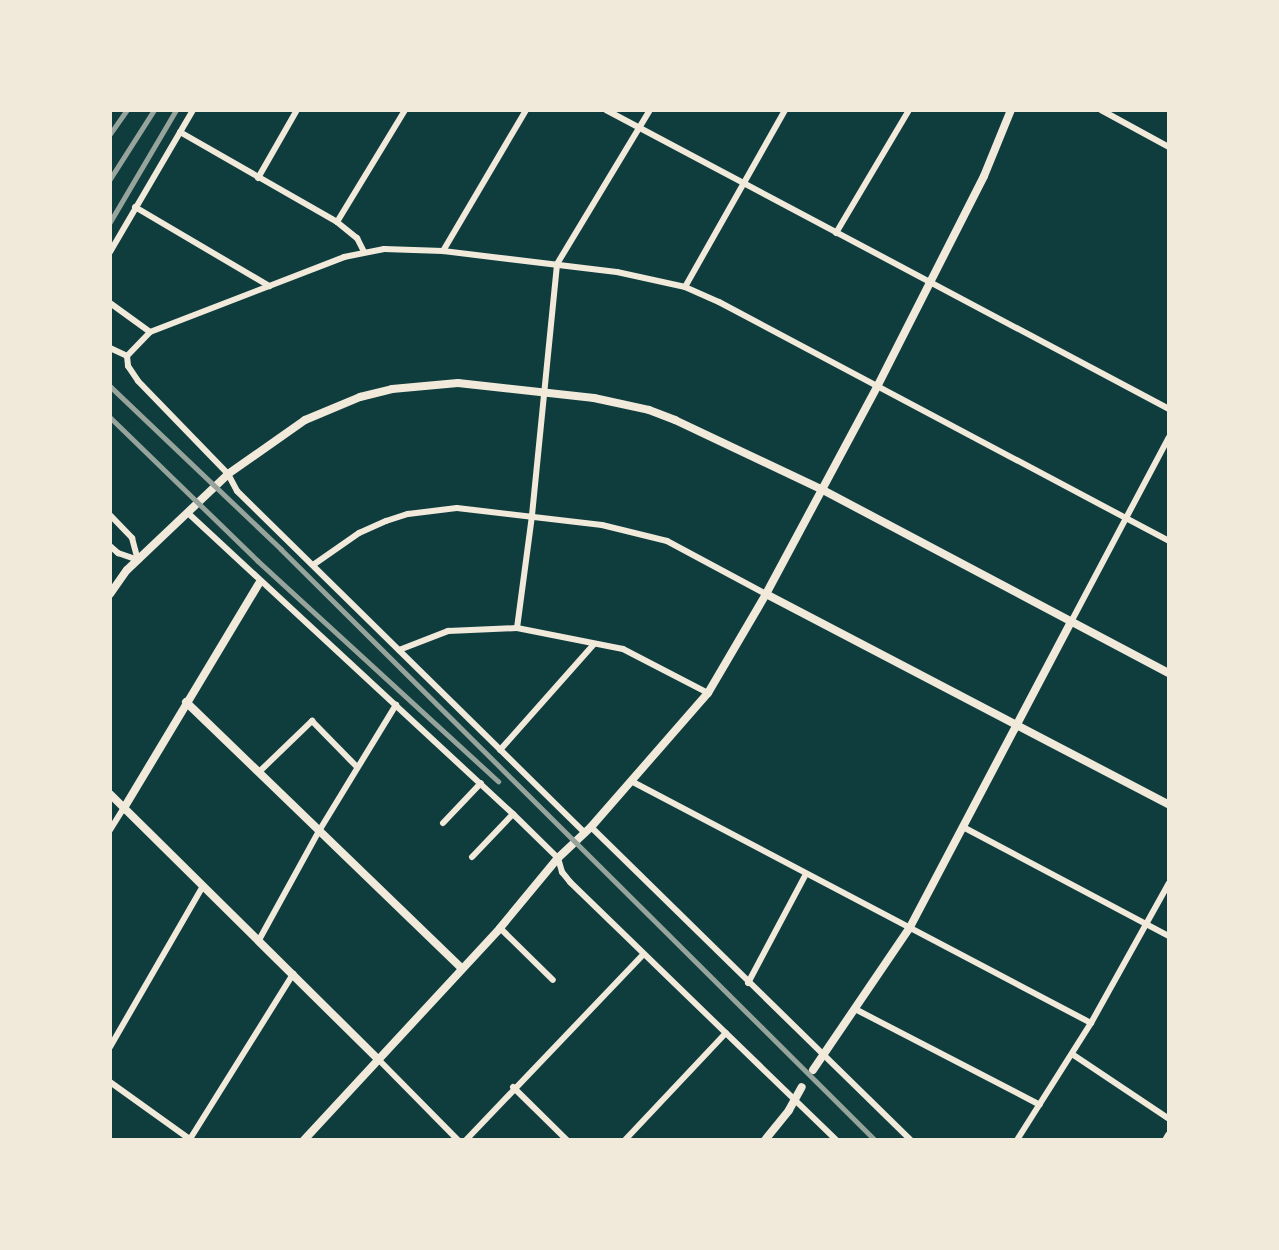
<!DOCTYPE html>
<html>
<head>
<meta charset="utf-8">
<style>
	body { margin:0 }
	#map { position:relative; width:1279px; height:1250px; overflow:hidden; background:#0f3d3e; font-family:"Fira Sans",sans-serif }
	div>[style] { position:absolute }
	.minor>* { height:6px; margin:-3px; padding:0 3px; transform-origin:3px; border-radius:3px; background:#f1e9da }
	.tertiary>* { height:8px; margin:-4px; padding:0 4px; transform-origin:4px; border-radius:4px; background:#f1e9da }
	.secondary>* { height:9px; margin:-4.5px; padding:0 4.5px; transform-origin:4.5px; border-radius:4.5px; background:#f1e9da }
	.rail>* { height:4.5px; margin:-2.25px; padding:0 2.25px; transform-origin:2.25px; border-radius:2.25px; background:#97a49c }
	span { translate:-50% -50%; white-space:nowrap; text-align:center; line-height:1.15; -webkit-text-stroke:5px #f1e9da; paint-order:stroke }
	.frame { position:absolute; inset:0; border:112px solid #f1e9da; pointer-events:none }
</style>
</head>
<body>
<div id="map">
	<div class="minor">
		<div style="left:606px;top:110px;width:637px;rotate:27.97deg"></div>
		<div style="left:1101px;top:110px;width:77px;rotate:28.6deg"></div>
		<div style="left:180px;top:132px;width:181px;rotate:29.8deg"></div>
		<div style="left:337px;top:222px;width:26px;rotate:39deg"></div>
		<div style="left:357px;top:238px;width:16px;rotate:63deg"></div>
		<div style="left:258px;top:178px;width:78px;rotate:-60.2deg"></div>
		<div style="left:135px;top:207px;width:156px;rotate:30.5deg"></div>
		<div style="left:337px;top:222px;width:131px;rotate:-58.7deg"></div>
		<div style="left:836px;top:233px;width:143px;rotate:-59.3deg"></div>
		<div style="left:443px;top:251px;width:164px;rotate:-59.5deg"></div>
		<div style="left:110px;top:252px;width:164px;rotate:-59.7deg"></div>
		<div style="left:685px;top:287px;width:203px;rotate:-60.5deg"></div>
		<div style="left:110px;top:303px;width:49px;rotate:35.9deg"></div>
		<div style="left:110px;top:348px;width:19px;rotate:25deg"></div>
		<div style="left:127px;top:356px;width:33px;rotate:-46deg"></div>
		<div style="left:150px;top:332px;width:208px;rotate:-21.1deg"></div>
		<div style="left:344px;top:257px;width:41px;rotate:-11.3deg"></div>
		<div style="left:384px;top:249px;width:59px;rotate:1.9deg"></div>
		<div style="left:443px;top:251px;width:175px;rotate:6.9deg"></div>
		<div style="left:617px;top:272px;width:70px;rotate:12.4deg"></div>
		<div style="left:685px;top:287px;width:37px;rotate:24deg"></div>
		<div style="left:719px;top:302px;width:510px;rotate:27.97deg"></div>
		<div style="left:127px;top:356px;width:10px;rotate:84deg"></div>
		<div style="left:128px;top:366px;width:18px;rotate:56deg"></div>
		<div style="left:138px;top:381px;width:129px;rotate:45.9deg"></div>
		<div style="left:228px;top:474px;width:19px;rotate:62deg"></div>
		<div style="left:237px;top:491px;width:488px;rotate:44.5deg"></div>
		<div style="left:189px;top:514px;width:442px;rotate:42.8deg"></div>
		<div style="left:513px;top:814px;width:63px;rotate:44.4deg"></div>
		<div style="left:558px;top:858px;width:15px;rotate:74deg"></div>
		<div style="left:562px;top:872px;width:13px;rotate:51deg"></div>
		<div style="left:570px;top:882px;width:371px;rotate:44.1deg"></div>
		<div style="left:110px;top:515px;width:32px;rotate:46deg"></div>
		<div style="left:132px;top:538px;width:23px;rotate:75deg"></div>
		<div style="left:110px;top:546px;width:11px;rotate:41deg"></div>
		<div style="left:118px;top:553px;width:21px;rotate:19deg"></div>
		<div style="left:313px;top:565px;width:56px;rotate:-34.8deg"></div>
		<div style="left:359px;top:533px;width:30px;rotate:-24deg"></div>
		<div style="left:386px;top:521px;width:23px;rotate:-18deg"></div>
		<div style="left:408px;top:514px;width:49px;rotate:-7deg"></div>
		<div style="left:457px;top:508px;width:146px;rotate:6.7deg"></div>
		<div style="left:602px;top:525px;width:67px;rotate:13.8deg"></div>
		<div style="left:667px;top:541px;width:112px;rotate:28.2deg"></div>
		<div style="left:1071px;top:622px;width:209px;rotate:-62.1deg"></div>
		<div style="left:517px;top:628px;width:114px;rotate:-82.4deg"></div>
		<div style="left:532px;top:515px;width:252px;rotate:-84.3deg"></div>
		<div style="left:557px;top:264px;width:180px;rotate:-58.9deg"></div>
		<div style="left:399px;top:650px;width:53px;rotate:-21.2deg"></div>
		<div style="left:448px;top:631px;width:69px;rotate:-2.5deg"></div>
		<div style="left:517px;top:628px;width:108px;rotate:11.2deg"></div>
		<div style="left:623px;top:649px;width:96px;rotate:27.4deg"></div>
		<div style="left:500px;top:750px;width:142px;rotate:-48.4deg"></div>
		<div style="left:259px;top:772px;width:74px;rotate:-43.9deg"></div>
		<div style="left:312px;top:721px;width:64px;rotate:45.6deg"></div>
		<div style="left:631px;top:781px;width:520px;rotate:27.75deg"></div>
		<div style="left:443px;top:823px;width:55px;rotate:-46.5deg"></div>
		<div style="left:591px;top:827px;width:448px;rotate:44.4deg"></div>
		<div style="left:963px;top:827px;width:233px;rotate:27.9deg"></div>
		<div style="left:110px;top:830px;width:26px;rotate:-58deg"></div>
		<div style="left:472px;top:857px;width:59px;rotate:-46.4deg"></div>
		<div style="left:500px;top:928px;width:74px;rotate:44.5deg"></div>
		<div style="left:259px;top:940px;width:124px;rotate:-61.2deg"></div>
		<div style="left:319px;top:831px;width:148px;rotate:-58.6deg"></div>
		<div style="left:748px;top:983px;width:123px;rotate:-62deg"></div>
		<div style="left:855px;top:1009px;width:208px;rotate:27.4deg"></div>
		<div style="left:110px;top:1047px;width:186px;rotate:-60deg"></div>
		<div style="left:1072px;top:1054px;width:117px;rotate:33.8deg"></div>
		<div style="left:377px;top:1058px;width:115px;rotate:45.4deg"></div>
		<div style="left:110px;top:1082px;width:100px;rotate:35.6deg"></div>
		<div style="left:513px;top:1087px;width:76px;rotate:44.5deg"></div>
		<div style="left:190px;top:1139px;width:195px;rotate:-58deg"></div>
		<div style="left:466px;top:1140px;width:257px;rotate:-46.3deg"></div>
		<div style="left:625px;top:1140px;width:147px;rotate:-46.7deg"></div>
		<div style="left:1017px;top:1140px;width:138px;rotate:-57.7deg"></div>
		<div style="left:1091px;top:1023px;width:160px;rotate:-60.9deg"></div>
	</div>
	<div class="tertiary">
		<div style="left:110px;top:594px;width:29px;rotate:-55deg"></div>
		<div style="left:127px;top:570px;width:139px;rotate:-43.5deg"></div>
		<div style="left:228px;top:474px;width:94px;rotate:-35deg"></div>
		<div style="left:305px;top:420px;width:60px;rotate:-22.7deg"></div>
		<div style="left:360px;top:397px;width:33px;rotate:-14deg"></div>
		<div style="left:392px;top:389px;width:66px;rotate:-5.2deg"></div>
		<div style="left:458px;top:383px;width:137px;rotate:6.3deg"></div>
		<div style="left:594px;top:398px;width:56px;rotate:12.3deg"></div>
		<div style="left:649px;top:410px;width:28px;rotate:21deg"></div>
		<div style="left:675px;top:420px;width:161px;rotate:25.3deg"></div>
		<div style="left:821px;top:489px;width:394px;rotate:27.9deg"></div>
		<div style="left:766px;top:594px;width:455px;rotate:27.6deg"></div>
		<div style="left:186px;top:702px;width:383px;rotate:44deg"></div>
		<div style="left:110px;top:794px;width:375px;rotate:44.7deg"></div>
		<div style="left:124px;top:808px;width:264px;rotate:-59deg"></div>
		<div style="left:813px;top:1070px;width:171px;rotate:-55.8deg"></div>
		<div style="left:909px;top:929px;width:347px;rotate:-62.2deg"></div>
		<div style="left:304px;top:1140px;width:289px;rotate:-47.2deg"></div>
		<div style="left:500px;top:928px;width:91px;rotate:-50.4deg"></div>
		<div style="left:558px;top:858px;width:45px;rotate:-43.2deg"></div>
		<div style="left:591px;top:827px;width:178px;rotate:-48.9deg"></div>
		<div style="left:708px;top:693px;width:115px;rotate:-59.6deg"></div>
		<div style="left:766px;top:594px;width:237px;rotate:-61.8deg"></div>
		<div style="left:878px;top:385px;width:234px;rotate:-63.1deg"></div>
		<div style="left:984px;top:176px;width:71px;rotate:-67.8deg"></div>
		<div style="left:765px;top:1140px;width:38px;rotate:-51deg"></div>
		<div style="left:789px;top:1110px;width:26px;rotate:-61deg"></div>
	</div>
	<div class="secondary">
		<div style="left:1166px;top:1140px;width:6px;rotate:-59deg"></div>
	</div>
	<div class="rail">
		<div style="left:110px;top:134px;width:29px;rotate:-55deg"></div>
		<div style="left:110px;top:179px;width:82px;rotate:-57.5deg"></div>
		<div style="left:110px;top:222px;width:130px;rotate:-59.5deg"></div>
		<div style="left:110px;top:386px;width:236px;rotate:43.6deg"></div>
		<div style="left:281px;top:549px;width:838px;rotate:44.85deg"></div>
		<div style="left:110px;top:417px;width:206px;rotate:44.2deg"></div>
		<div style="left:258px;top:561px;width:326px;rotate:42.5deg"></div>
	</div>
	<div class="frame"></div>
</div>
</body>
</html>
